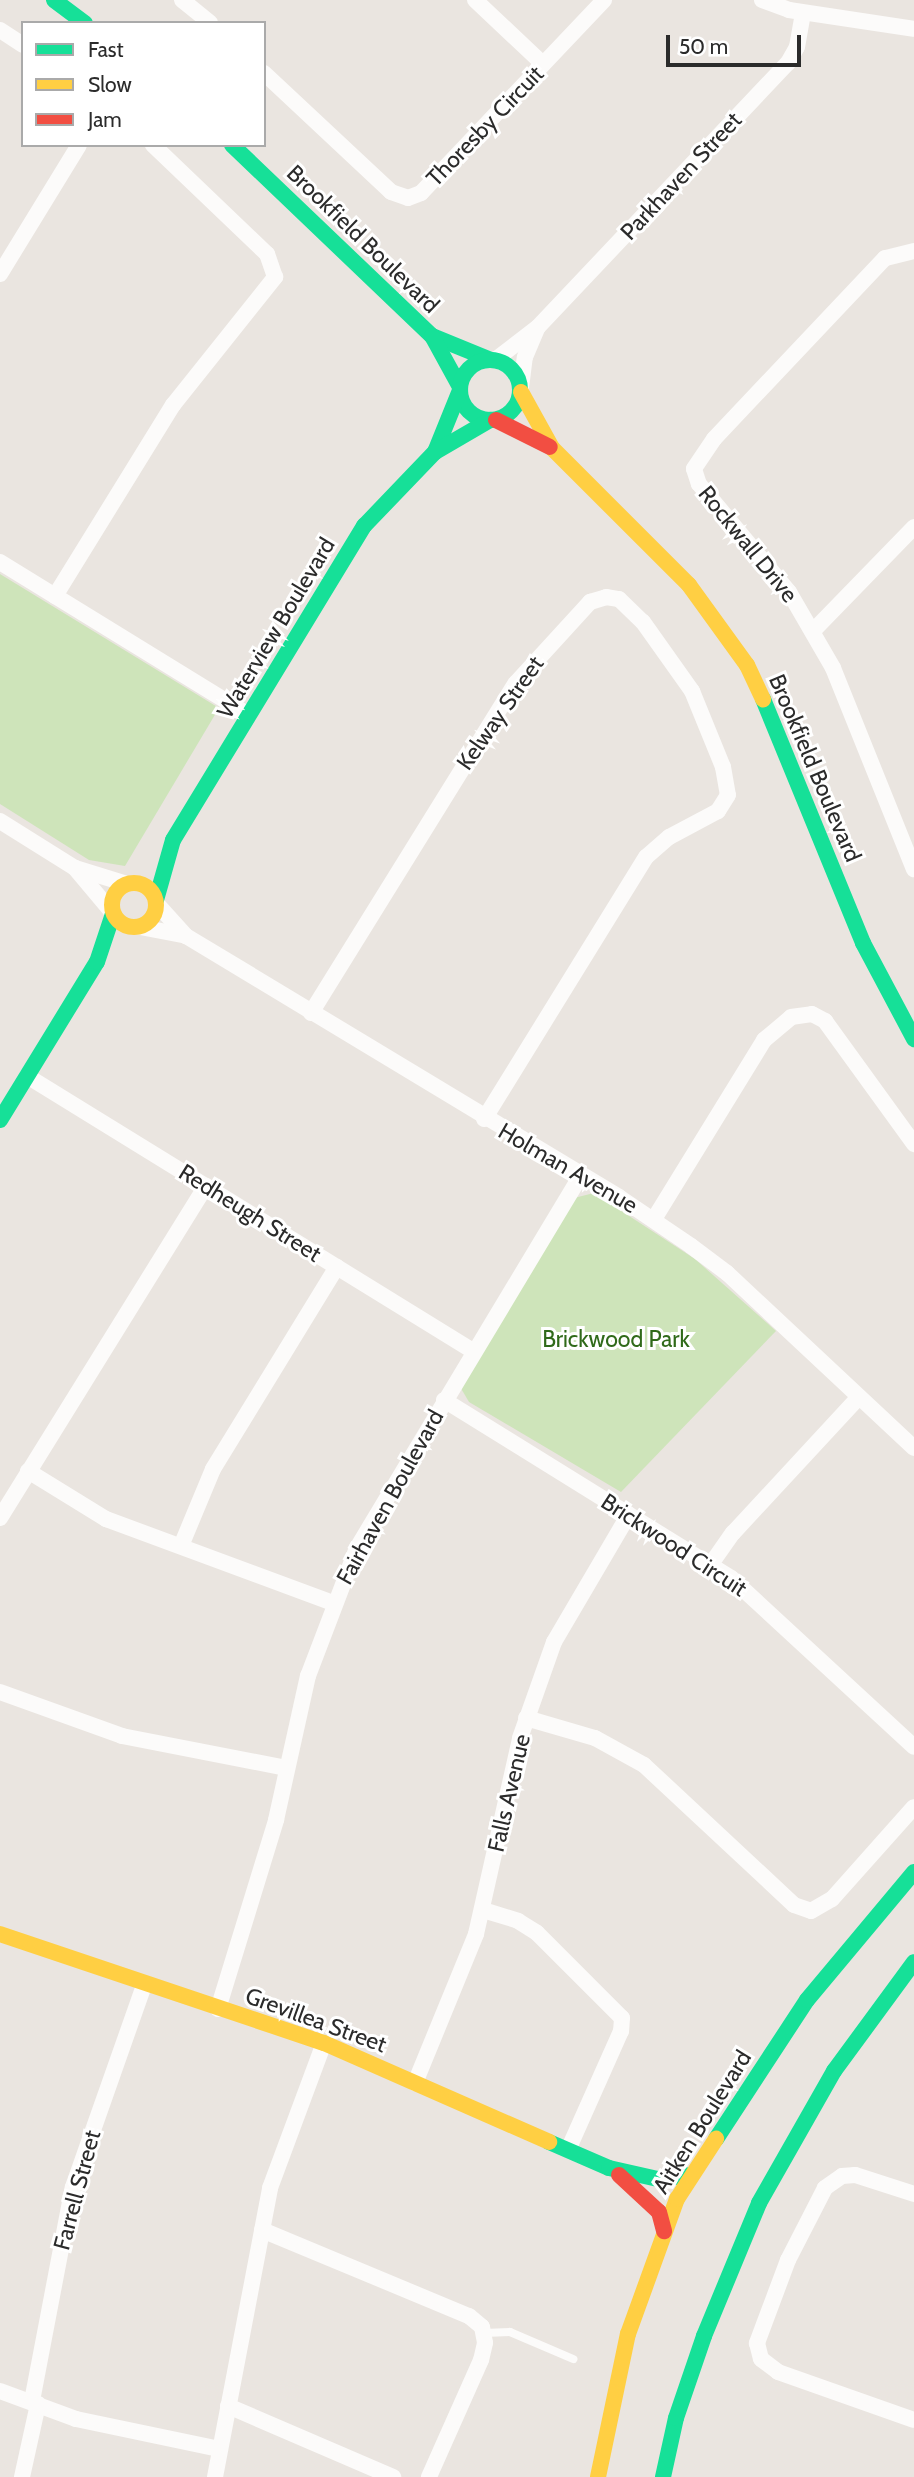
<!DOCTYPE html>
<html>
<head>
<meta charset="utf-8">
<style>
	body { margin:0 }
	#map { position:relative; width:914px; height:2477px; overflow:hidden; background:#eae5e0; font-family:Cabin,sans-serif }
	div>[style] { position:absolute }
	.green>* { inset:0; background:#cee4ba }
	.lane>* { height:8px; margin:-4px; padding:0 4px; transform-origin:4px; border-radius:4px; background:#fcfbfa }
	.street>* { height:16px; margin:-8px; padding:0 8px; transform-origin:8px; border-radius:8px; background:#fcfbfa }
	.fast>* { height:16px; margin:-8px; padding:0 8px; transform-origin:8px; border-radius:8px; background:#16e098 }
	.fast>.ring { margin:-8px; padding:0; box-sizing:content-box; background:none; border:16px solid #16e098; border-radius:50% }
	.slow>* { height:16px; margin:-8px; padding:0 8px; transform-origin:8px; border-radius:8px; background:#ffcf43 }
	.slow>.ring { margin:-8px; padding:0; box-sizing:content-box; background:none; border:16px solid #ffcf43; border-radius:50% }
	.jam>* { height:16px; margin:-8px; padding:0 8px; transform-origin:8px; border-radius:8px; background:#f24e42 }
	span { translate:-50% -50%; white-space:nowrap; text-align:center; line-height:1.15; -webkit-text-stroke:6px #fff; paint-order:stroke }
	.street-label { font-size:23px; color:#2b2b2b }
	.park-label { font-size:23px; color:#306a1a }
	.legend { position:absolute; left:21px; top:21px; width:245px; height:126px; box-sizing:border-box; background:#fff; border:2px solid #aaa; margin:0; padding:9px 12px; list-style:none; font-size:21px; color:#2b2b2b }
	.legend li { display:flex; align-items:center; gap:14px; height:35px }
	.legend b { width:35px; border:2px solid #aaa }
	.scale { position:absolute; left:666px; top:35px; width:135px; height:32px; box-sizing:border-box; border:4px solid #2b2b2b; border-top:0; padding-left:9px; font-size:21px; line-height:24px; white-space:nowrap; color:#2b2b2b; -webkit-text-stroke:5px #fff; paint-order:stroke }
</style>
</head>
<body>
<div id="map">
	<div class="green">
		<div style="clip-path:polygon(0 574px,219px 708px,125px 866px,89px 860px,0 804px)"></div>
		<div style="clip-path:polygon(594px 1193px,695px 1259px,776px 1331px,621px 1492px,469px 1402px,459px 1385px,574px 1198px)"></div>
	</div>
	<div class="lane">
		<div style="left:484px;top:2333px;width:26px;rotate:-2deg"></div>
		<div style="left:510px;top:2332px;width:69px;rotate:23.2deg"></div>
	</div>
	<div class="street">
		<div style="left:182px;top:0;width:36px;rotate:39deg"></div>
		<div style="left:475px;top:0;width:93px;rotate:43.3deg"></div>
		<div style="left:762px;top:0;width:29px;rotate:20deg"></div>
		<div style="left:789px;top:10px;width:126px;rotate:8.6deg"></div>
		<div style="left:0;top:30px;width:27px;rotate:33deg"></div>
		<div style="left:264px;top:73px;width:174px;rotate:43.1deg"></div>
		<div style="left:391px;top:192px;width:18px;rotate:19deg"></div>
		<div style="left:408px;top:198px;width:14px;rotate:-21deg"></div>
		<div style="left:421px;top:193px;width:266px;rotate:-46.5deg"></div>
		<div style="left:914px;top:251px;width:30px;rotate:166deg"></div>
		<div style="left:885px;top:258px;width:249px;rotate:133.4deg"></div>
		<div style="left:714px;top:439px;width:36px;rotate:124deg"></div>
		<div style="left:694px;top:469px;width:16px;rotate:72deg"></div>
		<div style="left:699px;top:484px;width:141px;rotate:50.2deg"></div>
		<div style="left:789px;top:592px;width:88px;rotate:59.9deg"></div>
		<div style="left:833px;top:668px;width:217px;rotate:68.1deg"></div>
		<div style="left:0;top:274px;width:151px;rotate:-58.5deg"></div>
		<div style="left:495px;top:360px;width:54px;rotate:-37.5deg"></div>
		<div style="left:538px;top:327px;width:364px;rotate:-46.6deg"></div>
		<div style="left:788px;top:63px;width:18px;rotate:-61deg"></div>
		<div style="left:797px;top:47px;width:35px;rotate:-80deg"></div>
		<div style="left:521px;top:388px;width:31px;rotate:-83deg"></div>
		<div style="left:525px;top:357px;width:30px;rotate:-67deg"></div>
		<div style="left:0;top:562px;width:292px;rotate:31.6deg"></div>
		<div style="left:55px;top:596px;width:225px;rotate:-58.3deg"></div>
		<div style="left:173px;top:405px;width:164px;rotate:-51.4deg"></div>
		<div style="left:275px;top:277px;width:24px;rotate:-109deg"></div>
		<div style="left:267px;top:254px;width:158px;rotate:-136.3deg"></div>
		<div style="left:813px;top:631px;width:145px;rotate:-45.8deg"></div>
		<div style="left:0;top:821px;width:89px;rotate:32.1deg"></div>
		<div style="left:75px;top:868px;width:54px;rotate:17.1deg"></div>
		<div style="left:75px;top:868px;width:56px;rotate:50.1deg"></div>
		<div style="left:156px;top:903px;width:45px;rotate:47.7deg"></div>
		<div style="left:186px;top:936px;width:506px;rotate:31.08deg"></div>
		<div style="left:619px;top:1197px;width:87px;rotate:34.2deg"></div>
		<div style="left:691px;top:1246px;width:45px;rotate:36.9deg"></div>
		<div style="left:727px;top:1273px;width:256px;rotate:43.1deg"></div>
		<div style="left:140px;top:927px;width:44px;rotate:10.5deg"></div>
		<div style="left:311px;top:1013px;width:388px;rotate:-58.2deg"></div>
		<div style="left:516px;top:683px;width:110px;rotate:-47.6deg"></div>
		<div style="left:590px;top:602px;width:17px;rotate:-17deg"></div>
		<div style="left:606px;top:597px;width:13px;rotate:9deg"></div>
		<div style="left:619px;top:599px;width:33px;rotate:44deg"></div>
		<div style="left:643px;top:622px;width:85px;rotate:54.6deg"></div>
		<div style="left:692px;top:691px;width:82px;rotate:67.8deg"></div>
		<div style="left:723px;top:767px;width:28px;rotate:80deg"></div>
		<div style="left:728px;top:795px;width:19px;rotate:122deg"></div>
		<div style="left:718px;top:811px;width:55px;rotate:152deg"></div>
		<div style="left:669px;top:837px;width:30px;rotate:139deg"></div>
		<div style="left:646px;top:857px;width:308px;rotate:121.7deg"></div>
		<div style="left:27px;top:1076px;width:524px;rotate:31.66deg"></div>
		<div style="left:654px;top:1219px;width:210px;rotate:-58.4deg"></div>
		<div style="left:764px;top:1040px;width:35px;rotate:-40deg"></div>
		<div style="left:791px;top:1017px;width:21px;rotate:-8deg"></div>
		<div style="left:812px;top:1014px;width:15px;rotate:28deg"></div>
		<div style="left:825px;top:1021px;width:152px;rotate:54.1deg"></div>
		<div style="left:444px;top:1400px;width:338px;rotate:31.8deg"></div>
		<div style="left:731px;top:1578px;width:249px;rotate:42.7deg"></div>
		<div style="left:28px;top:1471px;width:92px;rotate:31.6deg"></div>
		<div style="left:106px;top:1519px;width:242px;rotate:20.3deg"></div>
		<div style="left:0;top:1518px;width:391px;rotate:-58.2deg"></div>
		<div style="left:181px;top:1546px;width:83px;rotate:-67.4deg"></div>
		<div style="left:213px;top:1469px;width:237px;rotate:-58.5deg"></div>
		<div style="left:711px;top:1564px;width:38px;rotate:-55deg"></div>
		<div style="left:733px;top:1533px;width:185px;rotate:-47.2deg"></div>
		<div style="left:0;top:1692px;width:130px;rotate:19.8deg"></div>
		<div style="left:122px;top:1736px;width:168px;rotate:11deg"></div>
		<div style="left:526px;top:1718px;width:72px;rotate:16.2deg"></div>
		<div style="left:595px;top:1738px;width:56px;rotate:28.9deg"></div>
		<div style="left:644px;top:1765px;width:205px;rotate:43deg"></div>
		<div style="left:794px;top:1905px;width:18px;rotate:19deg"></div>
		<div style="left:811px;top:1911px;width:24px;rotate:-30deg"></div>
		<div style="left:832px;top:1899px;width:123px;rotate:-48.3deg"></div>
		<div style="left:483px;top:1910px;width:37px;rotate:17deg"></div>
		<div style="left:518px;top:1921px;width:22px;rotate:32deg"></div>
		<div style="left:537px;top:1933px;width:120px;rotate:45deg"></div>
		<div style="left:622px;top:2018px;width:13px;rotate:94deg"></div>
		<div style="left:621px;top:2031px;width:130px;rotate:114deg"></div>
		<div style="left:218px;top:2009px;width:198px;rotate:-72.9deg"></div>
		<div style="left:276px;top:1820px;width:148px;rotate:-77.5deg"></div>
		<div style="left:308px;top:1676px;width:137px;rotate:-69.1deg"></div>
		<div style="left:357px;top:1548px;width:435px;rotate:-59deg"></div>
		<div style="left:415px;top:2083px;width:161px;rotate:-67.7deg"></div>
		<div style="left:476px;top:1934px;width:201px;rotate:-77.3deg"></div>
		<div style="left:520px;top:1738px;width:102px;rotate:-70.5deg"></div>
		<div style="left:554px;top:1642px;width:148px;rotate:-59.6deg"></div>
		<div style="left:914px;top:2194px;width:62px;rotate:-162.1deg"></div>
		<div style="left:855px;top:2175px;width:13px;rotate:176deg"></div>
		<div style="left:842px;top:2176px;width:21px;rotate:145deg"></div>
		<div style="left:825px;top:2188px;width:81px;rotate:117.2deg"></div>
		<div style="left:788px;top:2260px;width:89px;rotate:110.5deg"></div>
		<div style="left:757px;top:2343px;width:16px;rotate:76deg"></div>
		<div style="left:761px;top:2359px;width:21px;rotate:37deg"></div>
		<div style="left:778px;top:2372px;width:144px;rotate:19.4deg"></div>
		<div style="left:262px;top:2230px;width:224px;rotate:22.6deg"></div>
		<div style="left:469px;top:2316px;width:17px;rotate:40deg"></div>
		<div style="left:482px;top:2327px;width:16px;rotate:79deg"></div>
		<div style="left:485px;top:2343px;width:17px;rotate:103deg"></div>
		<div style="left:481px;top:2360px;width:128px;rotate:114deg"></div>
		<div style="left:0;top:2391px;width:81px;rotate:20.2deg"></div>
		<div style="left:76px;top:2419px;width:147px;rotate:11.8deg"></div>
		<div style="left:32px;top:2401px;width:218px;rotate:-79.2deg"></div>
		<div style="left:73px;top:2187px;width:214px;rotate:-70.6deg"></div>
		<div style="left:228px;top:2406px;width:180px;rotate:23.3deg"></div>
		<div style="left:22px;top:2477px;width:75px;rotate:-77.6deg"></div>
		<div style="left:215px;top:2477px;width:294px;rotate:-79.2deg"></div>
		<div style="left:270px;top:2188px;width:155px;rotate:-69.6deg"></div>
	</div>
	<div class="fast">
		<div style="left:54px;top:0;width:39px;rotate:37deg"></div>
		<div style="left:232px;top:145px;width:277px;rotate:43.7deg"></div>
		<div style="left:432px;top:336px;width:64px;rotate:22.1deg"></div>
		<div style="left:432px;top:336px;width:58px;rotate:61.2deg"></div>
		<div class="ring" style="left:460px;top:360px;width:44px;height:44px"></div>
		<div style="left:435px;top:452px;width:67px;rotate:-68deg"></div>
		<div style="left:763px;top:699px;width:264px;rotate:67.7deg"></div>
		<div style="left:863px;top:943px;width:109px;rotate:62deg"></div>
		<div style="left:156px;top:900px;width:62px;rotate:-74.2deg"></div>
		<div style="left:173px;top:840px;width:368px;rotate:-58.7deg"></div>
		<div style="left:364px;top:526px;width:103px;rotate:-46.2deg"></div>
		<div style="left:435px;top:452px;width:64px;rotate:-30.2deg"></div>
		<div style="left:0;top:1120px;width:185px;rotate:-58.5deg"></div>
		<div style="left:97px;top:962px;width:51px;rotate:-71.6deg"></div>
		<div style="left:716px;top:2139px;width:166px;rotate:-56.8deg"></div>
		<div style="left:807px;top:2000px;width:167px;rotate:-50.1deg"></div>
		<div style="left:549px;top:2142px;width:65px;rotate:23.4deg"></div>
		<div style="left:609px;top:2168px;width:50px;rotate:12.7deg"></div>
		<div style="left:658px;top:2179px;width:34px;rotate:-7deg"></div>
		<div style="left:663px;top:2477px;width:60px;rotate:-77.6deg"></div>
		<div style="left:676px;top:2418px;width:87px;rotate:-71.1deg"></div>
		<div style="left:704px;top:2336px;width:144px;rotate:-67.5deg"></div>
		<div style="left:759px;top:2203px;width:152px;rotate:-60.4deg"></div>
		<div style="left:834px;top:2071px;width:135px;rotate:-53.7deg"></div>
	</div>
	<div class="slow">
		<div style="left:521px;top:392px;width:64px;rotate:61deg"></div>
		<div style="left:552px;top:448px;width:194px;rotate:45deg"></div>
		<div style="left:689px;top:585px;width:99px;rotate:54.1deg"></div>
		<div style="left:747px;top:665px;width:38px;rotate:65deg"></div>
		<div class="ring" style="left:112px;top:883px;width:28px;height:28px"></div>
		<div style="left:0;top:1934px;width:342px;rotate:18.6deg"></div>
		<div style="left:324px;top:2043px;width:246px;rotate:23.7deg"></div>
		<div style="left:598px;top:2477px;width:146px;rotate:-78.2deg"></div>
		<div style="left:628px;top:2334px;width:144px;rotate:-70.1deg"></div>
		<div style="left:677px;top:2199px;width:72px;rotate:-57deg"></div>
	</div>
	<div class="jam">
		<div style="left:496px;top:420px;width:60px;rotate:26.6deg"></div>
		<div style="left:619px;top:2175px;width:54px;rotate:42.8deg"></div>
		<div style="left:659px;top:2212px;width:20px;rotate:75deg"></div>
	</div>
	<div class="street-label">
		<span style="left:485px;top:126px;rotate:-46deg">Thoresby Circuit</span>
		<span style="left:681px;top:176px;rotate:-47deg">Parkhaven Street</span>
		<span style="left:363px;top:239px;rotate:44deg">Brookfield Boulevard</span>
		<span style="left:748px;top:544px;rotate:51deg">Rockwall Drive</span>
		<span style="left:276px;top:628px;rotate:-59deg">Waterview Boulevard</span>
		<span style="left:500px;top:713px;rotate:-55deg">Kelway Street</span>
		<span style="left:815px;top:768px;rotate:67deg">Brookfield Boulevard</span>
		<span style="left:568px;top:1168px;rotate:30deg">Holman Avenue</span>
		<span style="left:250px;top:1213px;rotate:32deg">Redheugh Street</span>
		<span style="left:390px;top:1497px;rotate:-61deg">Fairhaven Boulevard</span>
		<span style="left:674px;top:1545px;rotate:33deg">Brickwood Circuit</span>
		<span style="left:509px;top:1793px;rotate:-77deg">Falls Avenue</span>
		<span style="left:316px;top:2020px;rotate:20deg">Grevillea Street</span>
		<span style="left:702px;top:2122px;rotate:-58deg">Aitken Boulevard</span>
		<span style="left:77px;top:2190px;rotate:-75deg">Farrell Street</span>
	</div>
	<div class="park-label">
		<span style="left:616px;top:1339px">Brickwood Park</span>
	</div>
	<ul class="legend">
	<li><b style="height:9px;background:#16e098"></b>Fast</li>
	<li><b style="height:9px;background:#ffcf43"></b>Slow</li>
	<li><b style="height:9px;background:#f24e42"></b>Jam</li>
	</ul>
	<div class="scale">50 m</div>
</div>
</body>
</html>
